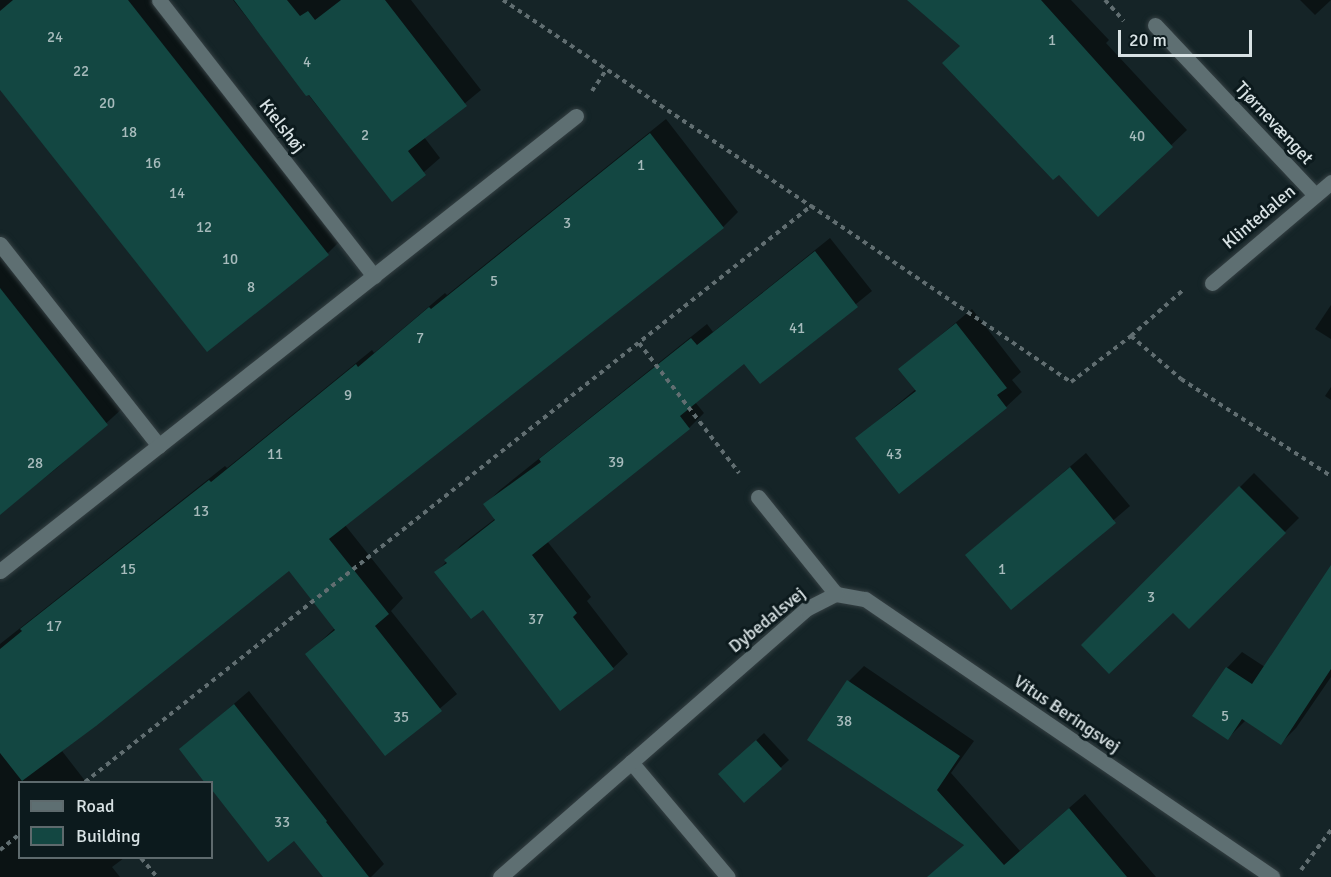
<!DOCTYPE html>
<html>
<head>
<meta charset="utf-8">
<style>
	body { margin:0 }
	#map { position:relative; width:1331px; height:877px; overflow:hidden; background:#152427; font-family:Signika,sans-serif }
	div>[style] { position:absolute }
	.shadow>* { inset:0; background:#0007 }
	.building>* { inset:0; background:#134742 }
	.path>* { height:4px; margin-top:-2px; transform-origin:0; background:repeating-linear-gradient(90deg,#616e71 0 4.5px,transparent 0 9px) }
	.roads { filter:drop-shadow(0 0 2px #354043) drop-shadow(0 0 2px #354043) }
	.street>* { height:15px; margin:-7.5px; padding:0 7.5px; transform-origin:7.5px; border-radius:7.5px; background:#5e6f72 }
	span { translate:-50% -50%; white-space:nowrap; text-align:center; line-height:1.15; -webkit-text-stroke:6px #0c1a1d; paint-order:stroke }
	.number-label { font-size:15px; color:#a7bbbc }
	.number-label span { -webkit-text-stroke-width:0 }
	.street-label { font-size:18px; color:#d8e2e4 }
	.legend { position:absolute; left:18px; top:781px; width:195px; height:78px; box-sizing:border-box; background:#0c1a1d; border:2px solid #5e6a6d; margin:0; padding:8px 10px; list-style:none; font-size:18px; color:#d8e2e4 }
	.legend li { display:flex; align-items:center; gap:12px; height:30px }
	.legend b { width:30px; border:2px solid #5e6a6d }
	.scale { position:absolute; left:1118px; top:30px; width:134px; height:27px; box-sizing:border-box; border:3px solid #d8e2e4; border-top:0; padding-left:8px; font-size:18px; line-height:21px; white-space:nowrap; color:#d8e2e4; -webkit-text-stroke:4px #0c1a1d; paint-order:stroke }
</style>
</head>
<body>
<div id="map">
	<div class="shadow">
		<div style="clip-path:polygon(0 0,158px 0,344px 237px,328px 253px,0 88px)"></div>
		<div style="clip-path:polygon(233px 0,411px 0,481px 90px,424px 137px,440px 158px,392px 200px)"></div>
		<div style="clip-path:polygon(910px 0,1071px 0,1109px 40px,1106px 43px,1187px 130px,1098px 215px,962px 46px)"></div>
		<div style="clip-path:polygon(1300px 0,1331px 0,1315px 15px)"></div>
		<div style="clip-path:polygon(666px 119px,738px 212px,723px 227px,345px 525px,403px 598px,391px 611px,457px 694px,386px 754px,307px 654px,335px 628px,289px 569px,62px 751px,86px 782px,20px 782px,20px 858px,124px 858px,112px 867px,120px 877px,0 877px,0 644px,225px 466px,227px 468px,372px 350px,374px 353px,445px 293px,447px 295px)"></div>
		<div style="clip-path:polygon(830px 238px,872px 291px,760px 382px,745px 362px,695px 402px,704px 413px,689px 428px,547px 541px,591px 597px,587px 601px,628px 654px,613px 668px,484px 607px,436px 573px,461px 545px,496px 518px,485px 504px,500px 490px,707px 324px,713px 332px)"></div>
		<div style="clip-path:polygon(0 249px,124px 407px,57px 468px,0 513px)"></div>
		<div style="clip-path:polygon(1331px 305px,1331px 339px,1315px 329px)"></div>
		<div style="clip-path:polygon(972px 309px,1021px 372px,1012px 380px,1022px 392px,1006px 407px,900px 492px,857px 438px,916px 389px,900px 369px)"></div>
		<div style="clip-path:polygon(1331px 387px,1331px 400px,1325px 396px)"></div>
		<div style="clip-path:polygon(1086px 453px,1130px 506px,1011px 608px,967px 555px)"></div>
		<div style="clip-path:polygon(1254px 473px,1299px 518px,1189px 627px,1173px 611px,1083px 645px)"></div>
		<div style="clip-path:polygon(1331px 580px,1331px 677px,1296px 728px,1281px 743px,1246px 720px,1228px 738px,1227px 668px,1242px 652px,1265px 667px)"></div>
		<div style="clip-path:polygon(864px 666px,974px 741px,951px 773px,1020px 851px,1085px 794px,1156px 877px,928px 877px,965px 844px,849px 681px)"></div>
		<div style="clip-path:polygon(249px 691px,384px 864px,371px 877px,324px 877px,294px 839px,268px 860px,212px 788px,212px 782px,181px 749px)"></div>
		<div style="clip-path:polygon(764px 733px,789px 760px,744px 801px,728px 767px)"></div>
	</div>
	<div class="building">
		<div style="clip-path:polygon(13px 0,128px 0,329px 255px,207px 352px,0 90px,0 11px)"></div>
		<div style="clip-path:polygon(234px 0,287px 0,300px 16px,308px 11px,315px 20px,341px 0,385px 0,467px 106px,408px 151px,426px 175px,392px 202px,309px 95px,306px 96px)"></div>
		<div style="clip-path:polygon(907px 0,1041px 0,1173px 147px,1098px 217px,1059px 175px,1053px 180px,942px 63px,960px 46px)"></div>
		<div style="clip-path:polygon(650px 133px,724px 228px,329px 539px,389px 614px,375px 626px,442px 711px,385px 756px,305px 654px,335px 630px,289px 571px,96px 726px,22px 781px,0 753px,0 649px,22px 631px,20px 629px,209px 480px,211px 482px,356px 364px,358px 367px,429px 307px,431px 309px)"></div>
		<div style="clip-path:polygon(815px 251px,858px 307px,760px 384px,744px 364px,680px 416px,690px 429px,532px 555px,577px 613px,573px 617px,614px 669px,560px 711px,483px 610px,471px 619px,434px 572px,447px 563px,444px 560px,495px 520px,483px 504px,541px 462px,539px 459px,691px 338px,697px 345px)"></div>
		<div style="clip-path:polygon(0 288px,108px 425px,0 515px)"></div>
		<div style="clip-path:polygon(956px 323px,1007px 388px,997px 395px,1007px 408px,899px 494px,855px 438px,916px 391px,898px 369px)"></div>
		<div style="clip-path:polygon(1070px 467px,1116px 523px,1011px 610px,965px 555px)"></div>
		<div style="clip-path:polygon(1239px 486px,1286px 533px,1189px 629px,1173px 613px,1109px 674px,1081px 645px)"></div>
		<div style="clip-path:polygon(1331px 565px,1331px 669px,1281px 745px,1242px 719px,1228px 740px,1192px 716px,1226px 667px,1252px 684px)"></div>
		<div style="clip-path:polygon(847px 680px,960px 756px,937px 790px,1004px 865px,1069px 808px,1127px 877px,927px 877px,964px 845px,807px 740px)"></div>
		<div style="clip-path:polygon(234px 704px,327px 821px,326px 822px,369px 877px,323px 877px,294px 841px,268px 862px,212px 790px,212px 783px,205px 783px,179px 749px)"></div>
		<div style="clip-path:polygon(756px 740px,782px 769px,744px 803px,718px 774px)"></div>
	</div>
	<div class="path">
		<div style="left:503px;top:0;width:371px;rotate:33.8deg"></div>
		<div style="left:1105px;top:0;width:28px;rotate:48deg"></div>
		<div style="left:592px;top:91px;width:27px;rotate:-56deg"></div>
		<div style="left:1131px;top:336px;width:66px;rotate:40.7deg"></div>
		<div style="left:1181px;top:379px;width:179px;rotate:32.9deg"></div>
		<div style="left:639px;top:343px;width:164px;rotate:52.4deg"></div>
		<div style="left:85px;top:782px;width:927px;rotate:-38.43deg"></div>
		<div style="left:811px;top:206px;width:314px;rotate:34.1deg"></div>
		<div style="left:1071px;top:382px;width:76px;rotate:-37.5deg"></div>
		<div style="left:1131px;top:336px;width:68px;rotate:-41.4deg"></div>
		<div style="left:0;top:850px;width:26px;rotate:-39deg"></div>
		<div style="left:141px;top:858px;width:25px;rotate:50deg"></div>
		<div style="left:1301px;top:870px;width:50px;rotate:-53.1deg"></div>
	</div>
	<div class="roads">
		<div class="street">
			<div style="left:159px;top:0;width:350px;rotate:52.1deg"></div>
			<div style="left:1155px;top:25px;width:233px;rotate:46.7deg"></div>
			<div style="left:0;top:244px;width:257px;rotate:51.8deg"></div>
			<div style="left:1212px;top:283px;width:156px;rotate:-40.3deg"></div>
			<div style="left:758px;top:497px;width:124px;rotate:51.2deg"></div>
			<div style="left:0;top:571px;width:734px;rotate:-38.31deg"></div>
			<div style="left:836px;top:594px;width:29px;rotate:10deg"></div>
			<div style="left:865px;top:599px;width:493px;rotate:34.3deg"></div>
			<div style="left:631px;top:762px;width:150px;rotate:49.9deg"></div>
			<div style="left:500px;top:877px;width:407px;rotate:-41.2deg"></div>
			<div style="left:806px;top:609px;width:34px;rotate:-27deg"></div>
		</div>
	</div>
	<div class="number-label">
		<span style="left:55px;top:38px">24</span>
		<span style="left:1052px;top:41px">1</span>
		<span style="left:307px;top:63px">4</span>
		<span style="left:81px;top:72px">22</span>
		<span style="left:107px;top:104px">20</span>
		<span style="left:129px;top:133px">18</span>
		<span style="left:365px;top:136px">2</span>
		<span style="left:1137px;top:137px">40</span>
		<span style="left:153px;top:164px">16</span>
		<span style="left:641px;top:166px">1</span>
		<span style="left:177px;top:194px">14</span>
		<span style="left:567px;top:224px">3</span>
		<span style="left:204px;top:228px">12</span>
		<span style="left:230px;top:260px">10</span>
		<span style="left:494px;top:282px">5</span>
		<span style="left:251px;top:288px">8</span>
		<span style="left:797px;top:329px">41</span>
		<span style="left:420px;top:339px">7</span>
		<span style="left:348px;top:396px">9</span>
		<span style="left:275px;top:455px">11</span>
		<span style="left:894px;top:455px">43</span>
		<span style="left:616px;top:463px">39</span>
		<span style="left:35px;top:464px">28</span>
		<span style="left:201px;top:512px">13</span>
		<span style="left:128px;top:570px">15</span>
		<span style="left:1002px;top:570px">1</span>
		<span style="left:1151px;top:598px">3</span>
		<span style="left:536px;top:620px">37</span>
		<span style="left:54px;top:627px">17</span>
		<span style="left:1225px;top:717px">5</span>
		<span style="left:401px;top:718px">35</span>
		<span style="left:844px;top:722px">38</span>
		<span style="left:282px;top:823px">33</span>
	</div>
	<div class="street-label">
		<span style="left:1274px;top:123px;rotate:47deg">Tjørnevænget</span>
		<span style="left:282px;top:126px;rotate:52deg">Kielshøj</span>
		<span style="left:1259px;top:217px;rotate:-40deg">Klintedalen</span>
		<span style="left:767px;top:620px;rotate:-39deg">Dybedalsvej</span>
		<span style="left:1067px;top:714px;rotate:34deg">Vitus Beringsvej</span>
	</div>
	<ul class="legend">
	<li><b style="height:8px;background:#5e6f72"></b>Road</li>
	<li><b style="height:16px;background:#134742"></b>Building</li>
	</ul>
	<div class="scale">20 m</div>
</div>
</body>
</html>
